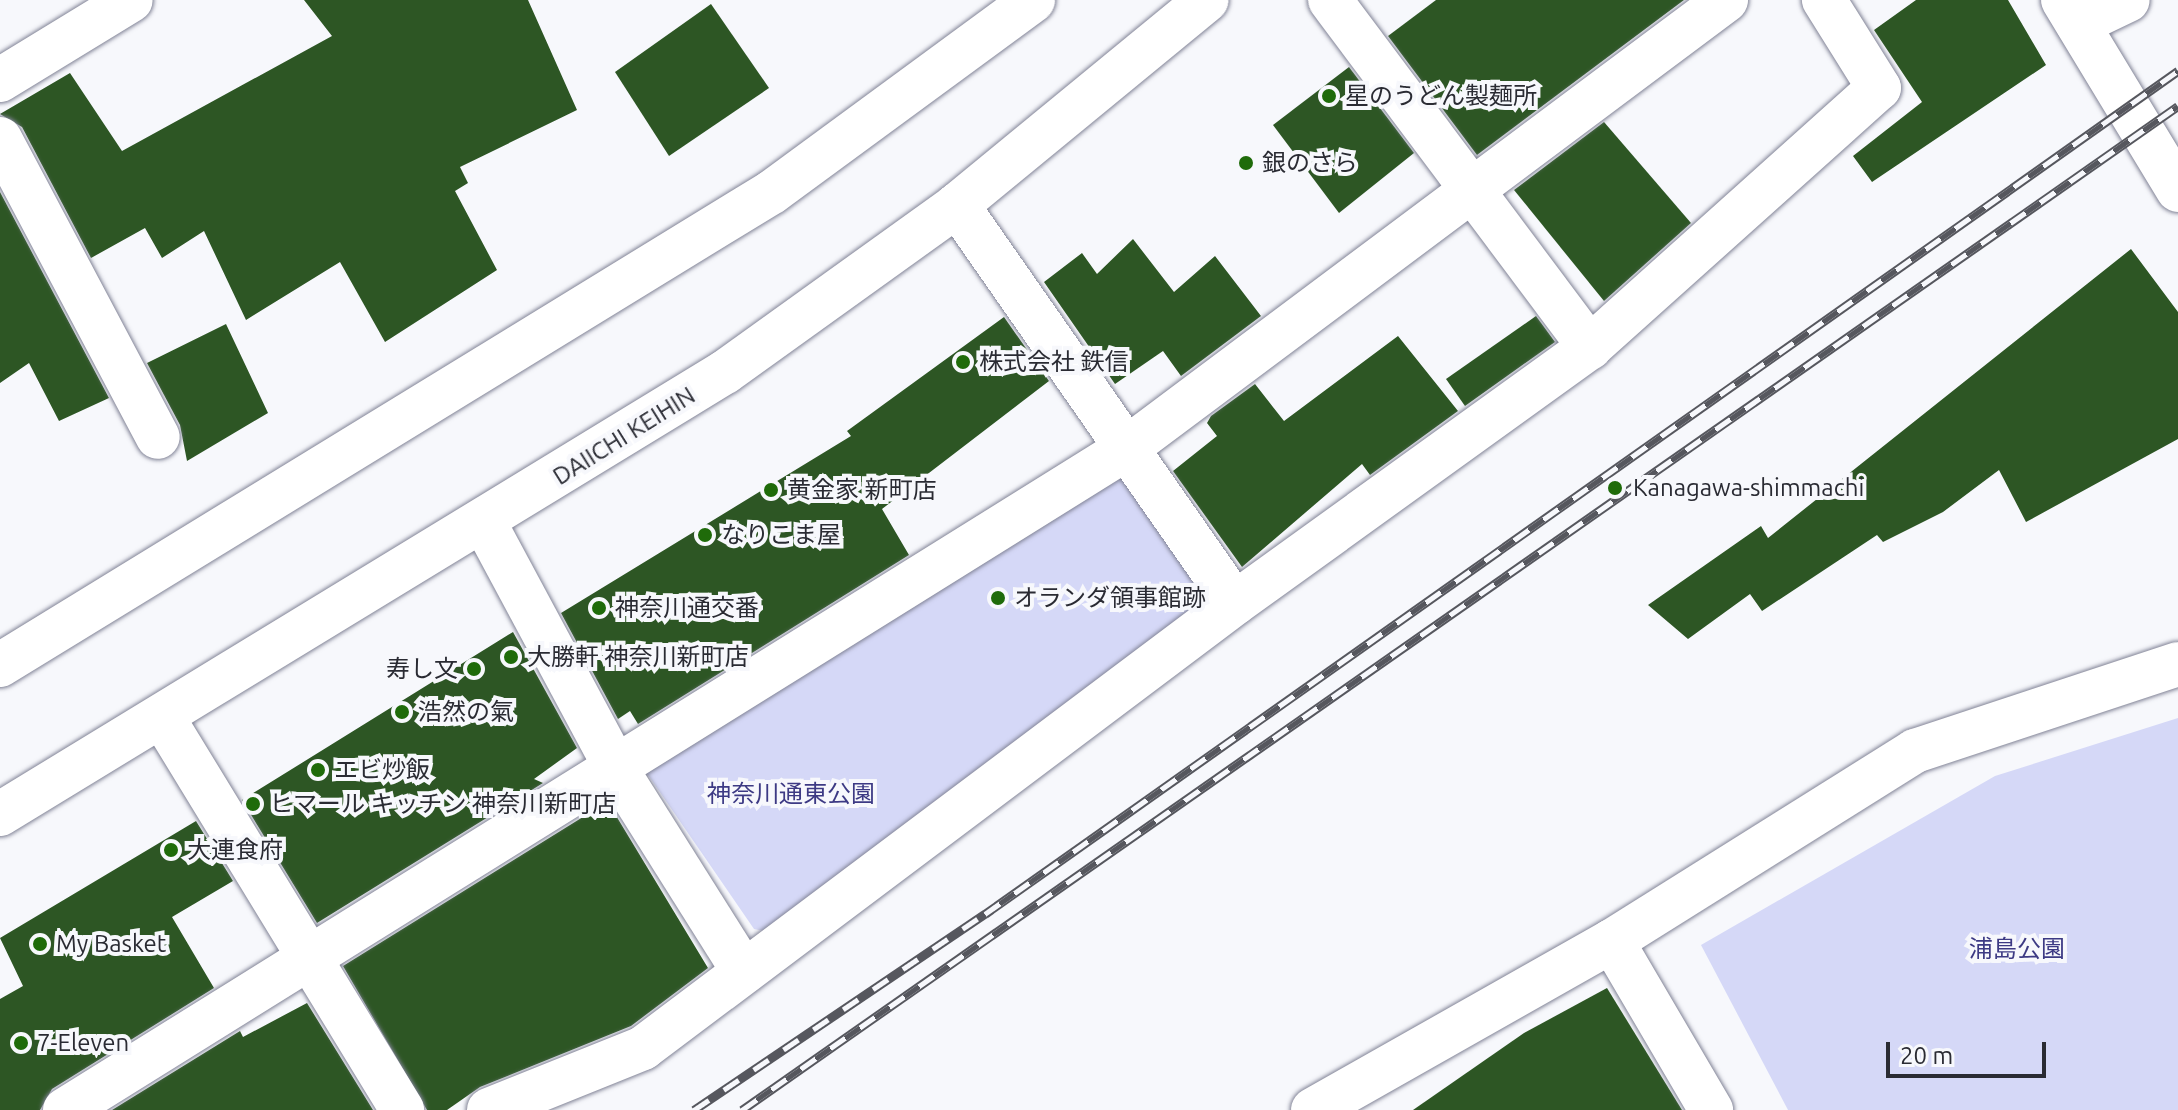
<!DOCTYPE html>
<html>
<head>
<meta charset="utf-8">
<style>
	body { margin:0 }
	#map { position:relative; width:2178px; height:1110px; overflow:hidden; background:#f7f8fc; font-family:Ubuntu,"Noto Sans JP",sans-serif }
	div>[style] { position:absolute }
	.green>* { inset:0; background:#d5d8f7 }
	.building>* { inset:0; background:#2d5624 }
	.roads { filter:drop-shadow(0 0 2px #818396) drop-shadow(0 0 2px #818396) }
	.minor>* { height:44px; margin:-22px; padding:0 22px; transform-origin:22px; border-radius:22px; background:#fff }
	.tertiary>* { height:44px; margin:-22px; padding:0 22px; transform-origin:22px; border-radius:22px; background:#fff }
	.trunk>* { height:44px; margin:-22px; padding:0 22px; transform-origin:22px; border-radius:22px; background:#fff }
	.rail>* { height:9px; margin-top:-4.5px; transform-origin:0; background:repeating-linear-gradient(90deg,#f7f8fc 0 18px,#56575e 0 36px); box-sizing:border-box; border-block:2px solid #56575e }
	.dots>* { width:22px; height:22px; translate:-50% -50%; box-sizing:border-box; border:4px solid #f7f8fc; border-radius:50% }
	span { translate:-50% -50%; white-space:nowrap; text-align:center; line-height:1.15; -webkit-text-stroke:8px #f7f8fc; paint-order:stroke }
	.poi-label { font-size:24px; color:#2a2b33 }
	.left { translate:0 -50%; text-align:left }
	.right { translate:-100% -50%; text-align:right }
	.street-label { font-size:24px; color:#2a2b33 }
	.park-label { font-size:24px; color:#3d3a84 }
	.scale { position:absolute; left:1886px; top:1042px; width:160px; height:36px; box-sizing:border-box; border:4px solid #2a2b33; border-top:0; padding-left:10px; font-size:24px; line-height:28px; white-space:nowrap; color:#2a2b33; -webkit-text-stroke:6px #f7f8fc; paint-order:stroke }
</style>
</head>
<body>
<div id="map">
	<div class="green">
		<div style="clip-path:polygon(1123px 473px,1209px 593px,1204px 613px,764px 931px,754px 929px,646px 772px)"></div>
		<div style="clip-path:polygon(2178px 718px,2178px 1110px,1788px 1110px,1701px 945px,1995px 776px)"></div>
	</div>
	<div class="building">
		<div style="clip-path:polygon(304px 0,528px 0,577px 110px,460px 167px,468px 183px,455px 191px,497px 270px,385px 342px,340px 262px,246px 320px,204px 231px,162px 258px,145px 228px,91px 258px,22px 127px,0 114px,70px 73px,122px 151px,332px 36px)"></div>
		<div style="clip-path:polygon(1436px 0,1684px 0,1477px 155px,1388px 36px)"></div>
		<div style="clip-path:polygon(1916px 0,2008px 0,2046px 65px,1872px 182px,1853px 156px,1922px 102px,1874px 30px)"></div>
		<div style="clip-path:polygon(711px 4px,769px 88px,669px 156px,615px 72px)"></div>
		<div style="clip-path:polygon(1349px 67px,1414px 153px,1339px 213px,1273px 125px)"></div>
		<div style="clip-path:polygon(1604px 122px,1691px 223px,1604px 301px,1514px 190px)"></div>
		<div style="clip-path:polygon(0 192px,109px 398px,59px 421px,29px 363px,0 383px)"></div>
		<div style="clip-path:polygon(1133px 239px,1174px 292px,1215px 256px,1261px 316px,1181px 376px,1163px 351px,1115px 384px,1044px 282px,1082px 253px,1097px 274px)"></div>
		<div style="clip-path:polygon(2131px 249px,2178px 312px,2178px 439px,2026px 522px,1999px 470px,1943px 512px,1883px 542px,1877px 535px,1762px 611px,1750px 594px,1688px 639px,1648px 605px,1761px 526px,1768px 538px)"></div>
		<div style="clip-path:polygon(1536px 316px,1555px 342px,1465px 406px,1446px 379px)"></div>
		<div style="clip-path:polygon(1004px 317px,1049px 381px,882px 509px,909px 555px,638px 724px,630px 711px,618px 719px,561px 613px,851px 436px,847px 431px)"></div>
		<div style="clip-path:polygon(226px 324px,268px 413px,187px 461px,180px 425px,147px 363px)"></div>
		<div style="clip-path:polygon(1398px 336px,1458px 411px,1370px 475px,1362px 464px,1242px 567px,1173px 471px,1217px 436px,1207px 423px,1211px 416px,1255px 384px,1284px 421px)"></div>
		<div style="clip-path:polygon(513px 632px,577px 748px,534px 779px,543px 783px,317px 923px,242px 800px)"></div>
		<div style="clip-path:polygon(599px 807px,615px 814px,708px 968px,631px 1026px,480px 1087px,447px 1110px,427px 1110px,343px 966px)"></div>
		<div style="clip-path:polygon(196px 821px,233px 881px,172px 917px,214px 988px,52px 1089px,40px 1110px,0 1110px,0 999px,23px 986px,0 938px)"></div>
		<div style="clip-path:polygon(1607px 988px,1682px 1110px,1413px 1110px,1524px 1033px)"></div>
		<div style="clip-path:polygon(307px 1003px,373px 1110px,112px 1110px,240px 1031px,243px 1037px)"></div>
	</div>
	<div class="roads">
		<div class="minor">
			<div style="left:1330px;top:0;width:434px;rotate:53.2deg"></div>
			<div style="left:2078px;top:24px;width:55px;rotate:-25.6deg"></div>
			<div style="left:0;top:80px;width:153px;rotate:-31.4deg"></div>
			<div style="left:0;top:139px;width:337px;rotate:62.1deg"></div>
			<div style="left:957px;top:205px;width:485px;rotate:55.1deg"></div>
			<div style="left:484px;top:522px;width:284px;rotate:61.8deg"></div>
			<div style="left:618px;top:772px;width:236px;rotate:57.8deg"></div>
			<div style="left:163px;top:718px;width:459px;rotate:58.6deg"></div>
			<div style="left:1612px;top:941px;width:196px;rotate:59.6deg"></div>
			<div style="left:65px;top:1110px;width:1246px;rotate:-31.92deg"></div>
			<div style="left:1123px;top:451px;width:753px;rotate:-36.79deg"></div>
			<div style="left:489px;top:1110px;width:166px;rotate:-21.9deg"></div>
			<div style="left:643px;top:1048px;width:741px;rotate:-36.93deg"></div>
			<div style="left:1235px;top:603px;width:438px;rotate:-35.8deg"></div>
			<div style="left:1590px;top:347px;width:388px;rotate:-41.9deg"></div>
			<div style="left:1879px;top:88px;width:104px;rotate:-122deg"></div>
			<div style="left:1313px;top:1110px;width:343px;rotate:-29.5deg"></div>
			<div style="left:1612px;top:941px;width:358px;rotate:-32.1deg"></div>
			<div style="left:1915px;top:751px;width:277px;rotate:-18.3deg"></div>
		</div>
		<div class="tertiary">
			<div style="left:2063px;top:0;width:222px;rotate:58.8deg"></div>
		</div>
		<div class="trunk">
			<div style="left:0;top:665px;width:905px;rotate:-31.5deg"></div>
			<div style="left:772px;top:192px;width:324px;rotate:-36.3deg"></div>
			<div style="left:0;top:814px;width:849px;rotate:-31.37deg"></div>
			<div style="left:725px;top:372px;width:286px;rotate:-35.7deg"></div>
			<div style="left:957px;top:205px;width:323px;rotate:-39.4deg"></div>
		</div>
	</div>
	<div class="rail">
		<div style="left:694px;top:1110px;width:351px;rotate:-34deg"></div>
		<div style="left:985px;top:914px;width:1461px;rotate:-35.25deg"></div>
		<div style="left:742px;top:1110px;width:1752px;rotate:-34.96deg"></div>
	</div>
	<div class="dots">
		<div style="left:1329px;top:96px;background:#1f6b0a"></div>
		<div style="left:1246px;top:163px;background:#1f6b0a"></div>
		<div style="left:963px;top:362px;background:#1f6b0a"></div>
		<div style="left:1615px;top:488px;background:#1f6b0a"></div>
		<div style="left:771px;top:490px;background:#1f6b0a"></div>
		<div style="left:705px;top:535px;background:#1f6b0a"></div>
		<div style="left:998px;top:598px;background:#1f6b0a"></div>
		<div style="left:599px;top:608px;background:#1f6b0a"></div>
		<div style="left:511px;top:657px;background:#1f6b0a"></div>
		<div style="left:474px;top:669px;background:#1f6b0a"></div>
		<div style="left:402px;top:712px;background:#1f6b0a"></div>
		<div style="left:318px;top:770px;background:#1f6b0a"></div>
		<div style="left:253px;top:804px;background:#1f6b0a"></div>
		<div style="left:171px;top:850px;background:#1f6b0a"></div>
		<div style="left:40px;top:944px;background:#1f6b0a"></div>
		<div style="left:21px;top:1043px;background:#1f6b0a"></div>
	</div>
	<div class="poi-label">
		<span class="left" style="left:1345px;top:96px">星のうどん製麺所</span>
		<span class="left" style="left:1262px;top:163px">銀のさら</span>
		<span class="left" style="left:979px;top:362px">株式会社 鉄信</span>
		<span class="left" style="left:1633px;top:488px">Kanagawa-shimmachi</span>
		<span class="left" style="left:787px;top:490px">黄金家 新町店</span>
		<span class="left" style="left:721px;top:535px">なりこま屋</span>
		<span class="left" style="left:1014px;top:598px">オランダ領事館跡</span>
		<span class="left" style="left:615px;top:608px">神奈川通交番</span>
		<span class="left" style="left:527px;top:657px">大勝軒 神奈川新町店</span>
		<span class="right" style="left:458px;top:669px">寿し文</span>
		<span class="left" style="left:418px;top:712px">浩然の氣</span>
		<span class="left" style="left:334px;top:770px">エビ炒飯</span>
		<span class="left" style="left:269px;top:804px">ヒマール キッチン 神奈川新町店</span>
		<span class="left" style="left:187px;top:850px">大連食府</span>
		<span class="left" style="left:56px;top:944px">My Basket</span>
		<span class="left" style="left:37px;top:1043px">7-Eleven</span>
	</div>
	<div class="street-label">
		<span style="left:624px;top:436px;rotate:-32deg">DAIICHI KEIHIN</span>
	</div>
	<div class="park-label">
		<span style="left:791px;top:794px">神奈川通東公園</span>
		<span style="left:2017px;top:949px">浦島公園</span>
	</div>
	<div class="scale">20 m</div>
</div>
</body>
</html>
